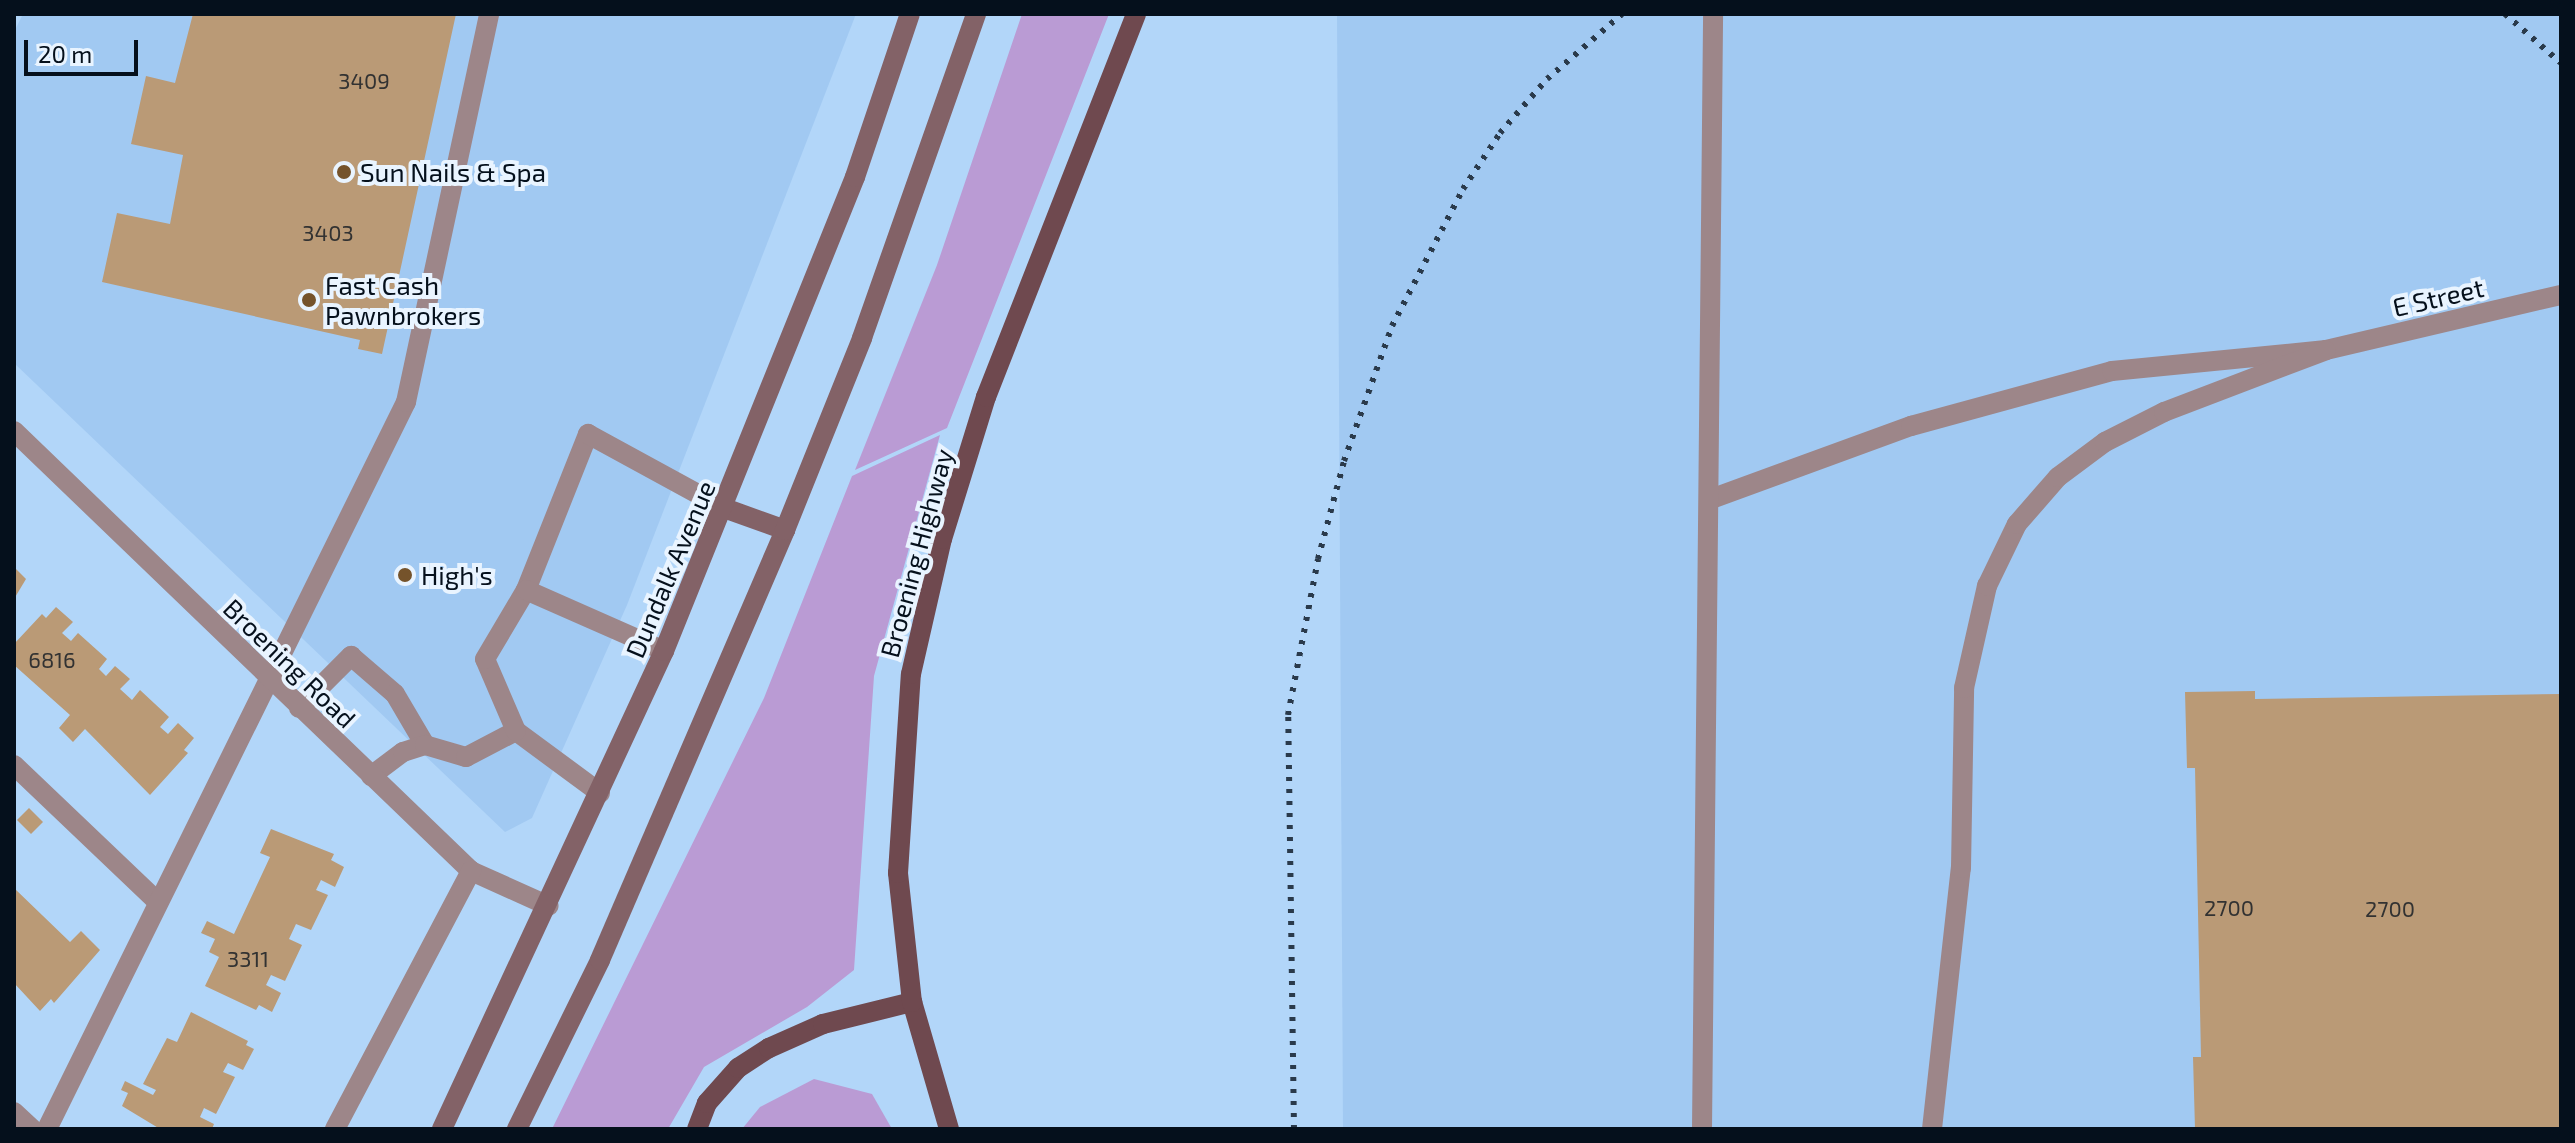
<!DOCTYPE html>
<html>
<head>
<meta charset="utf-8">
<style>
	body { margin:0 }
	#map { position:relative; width:2575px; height:1143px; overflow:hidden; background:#b2d6f9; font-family:"Exo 2",sans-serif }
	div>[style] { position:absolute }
	.built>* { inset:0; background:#a1c9f2 }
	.green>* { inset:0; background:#ba9bd4 }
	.building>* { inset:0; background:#ba9a76 }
	.service>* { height:20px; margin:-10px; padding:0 10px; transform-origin:10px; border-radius:10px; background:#9d8689 }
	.minor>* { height:20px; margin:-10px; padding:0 10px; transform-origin:10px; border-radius:10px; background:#9d8689 }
	.tertiary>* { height:20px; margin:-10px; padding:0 10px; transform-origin:10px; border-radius:10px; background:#9d8689 }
	.secondary>* { height:20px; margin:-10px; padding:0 10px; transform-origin:10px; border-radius:10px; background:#836267 }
	.primary>* { height:20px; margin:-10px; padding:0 10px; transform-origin:10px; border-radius:10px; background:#6f494f }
	.rail>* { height:6px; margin-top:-3px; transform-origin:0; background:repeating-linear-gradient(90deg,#2a3a4b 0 4px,transparent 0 12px) }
	.dots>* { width:22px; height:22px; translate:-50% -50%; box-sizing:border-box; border:4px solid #e9f4ff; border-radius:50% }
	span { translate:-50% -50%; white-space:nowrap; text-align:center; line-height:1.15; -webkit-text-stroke:8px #e9f4ff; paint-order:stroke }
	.number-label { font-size:22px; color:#323232 }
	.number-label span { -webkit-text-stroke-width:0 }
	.poi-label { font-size:26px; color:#05101c }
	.left { translate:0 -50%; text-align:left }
	.street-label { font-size:26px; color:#05101c }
	.frame { position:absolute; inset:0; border:16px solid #05101c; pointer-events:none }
	.scale { position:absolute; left:24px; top:40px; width:114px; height:36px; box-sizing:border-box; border:4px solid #05101c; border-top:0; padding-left:10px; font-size:24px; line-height:28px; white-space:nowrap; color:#05101c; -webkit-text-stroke:6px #e9f4ff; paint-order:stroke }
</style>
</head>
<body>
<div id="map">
	<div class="built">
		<div style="clip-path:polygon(23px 14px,856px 14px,627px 605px,532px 818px,505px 832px,14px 363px,14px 32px)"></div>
		<div style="clip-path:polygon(1337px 14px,2561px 14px,2561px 1129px,1343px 1129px)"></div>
	</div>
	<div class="green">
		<div style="clip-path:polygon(1022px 14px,1109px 14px,947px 428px,855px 470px,937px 265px)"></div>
		<div style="clip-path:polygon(940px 435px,874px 676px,854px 970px,807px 1007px,704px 1067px,668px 1129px,552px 1129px,764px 698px,852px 476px)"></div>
		<div style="clip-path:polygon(814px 1079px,872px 1094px,892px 1129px,742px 1129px,760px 1107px)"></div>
	</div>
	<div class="building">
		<div style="clip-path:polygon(193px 14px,456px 14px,382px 354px,358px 349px,360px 340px,102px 282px,117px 213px,170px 224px,183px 155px,131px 144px,146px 76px,175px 83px)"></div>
		<div style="clip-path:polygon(14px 567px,26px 579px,14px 599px)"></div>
		<div style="clip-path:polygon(56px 607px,73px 622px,62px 633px,71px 641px,78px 633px,107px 659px,99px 669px,106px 676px,115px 666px,130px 679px,120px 689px,132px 700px,140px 690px,169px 717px,160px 727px,168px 734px,178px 723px,194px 738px,184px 750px,188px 753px,150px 795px,85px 729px,73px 742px,59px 728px,70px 715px,14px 665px,14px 644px,42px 614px,46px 618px)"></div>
		<div style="clip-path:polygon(2255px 691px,2255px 699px,2561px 694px,2561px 1128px,2195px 1129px,2193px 1057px,2201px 1057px,2195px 768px,2187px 768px,2185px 692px)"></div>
		<div style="clip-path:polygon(29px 808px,43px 822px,31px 834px,17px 820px)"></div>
		<div style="clip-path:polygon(271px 829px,334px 854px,331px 860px,344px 867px,335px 887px,321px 880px,316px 890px,328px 895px,311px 930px,296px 924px,289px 939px,302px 945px,285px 981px,271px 975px,266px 985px,281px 993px,272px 1012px,259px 1005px,256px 1010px,205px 986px,219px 957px,209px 952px,215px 939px,201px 933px,207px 921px,234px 934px,270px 857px,260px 853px)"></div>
		<div style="clip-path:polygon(14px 888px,70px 942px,81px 931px,100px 950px,54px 1003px,51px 999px,40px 1011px,14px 983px)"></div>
		<div style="clip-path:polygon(191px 1012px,248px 1041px,246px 1045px,254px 1049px,243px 1070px,228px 1063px,223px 1072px,235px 1077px,216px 1114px,204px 1108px,200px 1117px,214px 1124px,212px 1129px,160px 1129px,122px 1106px,128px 1093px,121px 1090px,125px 1081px,153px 1095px,156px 1090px,143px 1084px,167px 1038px,177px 1042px)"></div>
	</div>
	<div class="service">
		<div style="left:526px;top:590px;width:168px;rotate:-68.3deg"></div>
		<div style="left:588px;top:434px;width:155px;rotate:28.6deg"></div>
		<div style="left:299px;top:708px;width:74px;rotate:-45deg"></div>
		<div style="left:351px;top:656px;width:58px;rotate:40.8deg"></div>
		<div style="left:395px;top:694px;width:59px;rotate:59.5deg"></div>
		<div style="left:14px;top:765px;width:196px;rotate:43.6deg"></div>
		<div style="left:371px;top:776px;width:40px;rotate:-37deg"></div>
		<div style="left:403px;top:752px;width:23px;rotate:-18deg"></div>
		<div style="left:425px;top:745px;width:43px;rotate:16.3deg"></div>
		<div style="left:466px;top:757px;width:56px;rotate:-27.5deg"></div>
		<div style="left:600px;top:793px;width:104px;rotate:-143.6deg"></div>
		<div style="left:516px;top:731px;width:78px;rotate:-113.3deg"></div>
		<div style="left:485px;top:659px;width:80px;rotate:-59.3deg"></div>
		<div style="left:526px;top:590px;width:151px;rotate:23.8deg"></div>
		<div style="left:47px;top:1129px;width:811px;rotate:-63.72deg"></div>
		<div style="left:406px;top:402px;width:397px;rotate:-77.9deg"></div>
	</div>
	<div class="minor">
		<div style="left:14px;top:431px;width:634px;rotate:43.91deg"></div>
		<div style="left:471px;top:871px;width:85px;rotate:24.2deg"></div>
		<div style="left:1711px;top:499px;width:213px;rotate:-20.1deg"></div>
		<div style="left:1911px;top:426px;width:208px;rotate:-15.3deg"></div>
		<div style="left:2112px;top:371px;width:215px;rotate:-5.6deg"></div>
		<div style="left:2326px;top:350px;width:241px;rotate:-13.2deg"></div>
		<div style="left:335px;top:1129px;width:292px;rotate:-62.2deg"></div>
		<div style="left:1702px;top:1129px;width:1115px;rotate:-89.43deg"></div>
		<div style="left:1932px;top:1129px;width:263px;rotate:-83.7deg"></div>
		<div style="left:1961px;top:868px;width:180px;rotate:-89deg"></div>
		<div style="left:1964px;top:688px;width:105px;rotate:-77.3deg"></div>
		<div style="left:1987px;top:586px;width:69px;rotate:-64.2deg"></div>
		<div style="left:2017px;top:524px;width:62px;rotate:-48.9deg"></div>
		<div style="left:2058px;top:477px;width:59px;rotate:-36.7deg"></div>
		<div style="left:2105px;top:442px;width:66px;rotate:-27deg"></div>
		<div style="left:2164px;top:412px;width:173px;rotate:-20.9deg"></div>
	</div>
	<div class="tertiary">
		<div style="left:14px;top:1112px;width:25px;rotate:43deg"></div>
	</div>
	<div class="secondary">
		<div style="left:724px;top:508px;width:65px;rotate:19.8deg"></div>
		<div style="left:442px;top:1129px;width:527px;rotate:-65.09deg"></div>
		<div style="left:664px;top:651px;width:511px;rotate:-68.05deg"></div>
		<div style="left:855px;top:177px;width:172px;rotate:-71.4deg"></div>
		<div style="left:517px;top:1129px;width:188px;rotate:-63.8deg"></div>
		<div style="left:600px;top:960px;width:468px;rotate:-66.7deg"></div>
		<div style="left:785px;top:530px;width:207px;rotate:-68.1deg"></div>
		<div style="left:862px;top:338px;width:343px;rotate:-70.6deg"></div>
	</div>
	<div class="primary">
		<div style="left:697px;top:1129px;width:28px;rotate:-69deg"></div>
		<div style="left:707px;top:1103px;width:47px;rotate:-48.5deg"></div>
		<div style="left:738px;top:1068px;width:37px;rotate:-33deg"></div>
		<div style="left:769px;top:1048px;width:59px;rotate:-24deg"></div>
		<div style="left:823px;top:1024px;width:92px;rotate:-13.9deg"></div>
		<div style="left:949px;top:1129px;width:132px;rotate:-106.2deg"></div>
		<div style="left:912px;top:1002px;width:130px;rotate:-96.2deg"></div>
		<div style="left:898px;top:873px;width:199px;rotate:-86.3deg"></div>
		<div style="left:911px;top:674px;width:139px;rotate:-77.1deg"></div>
		<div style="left:942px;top:539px;width:149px;rotate:-72.8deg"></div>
		<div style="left:986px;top:397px;width:411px;rotate:-68.6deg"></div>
	</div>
	<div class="rail">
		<div style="left:2505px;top:14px;width:74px;rotate:41.2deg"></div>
		<div style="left:1294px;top:1129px;width:414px;rotate:-90.8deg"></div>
		<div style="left:1288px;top:715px;width:159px;rotate:-79.1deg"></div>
		<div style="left:1318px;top:559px;width:101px;rotate:-75.1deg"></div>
		<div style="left:1344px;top:461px;width:143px;rotate:-70.4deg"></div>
		<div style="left:1392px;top:326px;width:154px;rotate:-62.6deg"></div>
		<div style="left:1463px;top:189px;width:67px;rotate:-56.5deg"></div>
		<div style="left:1500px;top:133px;width:72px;rotate:-49deg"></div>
		<div style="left:1547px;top:79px;width:99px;rotate:-40.9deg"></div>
	</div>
	<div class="dots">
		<div style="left:344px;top:172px;background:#75532b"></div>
		<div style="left:309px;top:300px;background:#75532b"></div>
		<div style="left:405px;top:575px;background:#75532b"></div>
	</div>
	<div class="number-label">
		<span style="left:364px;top:81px">3409</span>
		<span style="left:328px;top:233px">3403</span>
		<span style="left:52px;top:660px">6816</span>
		<span style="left:2229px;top:908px">2700</span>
		<span style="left:2390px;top:909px">2700</span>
		<span style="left:248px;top:959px">3311</span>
	</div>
	<div class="poi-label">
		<span class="left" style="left:360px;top:172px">Sun Nails &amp; Spa</span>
		<span class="left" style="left:325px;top:300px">Fast Cash<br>Pawnbrokers</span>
		<span class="left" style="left:421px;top:575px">High's</span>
	</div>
	<div class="street-label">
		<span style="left:2438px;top:297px;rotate:-13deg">E Street</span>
		<span style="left:916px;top:553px;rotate:-75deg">Broening Highway</span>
		<span style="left:670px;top:569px;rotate:-67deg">Dundalk Avenue</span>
		<span style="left:290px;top:663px;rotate:44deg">Broening Road</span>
	</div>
	<div class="frame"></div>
	<div class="scale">20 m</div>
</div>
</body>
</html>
